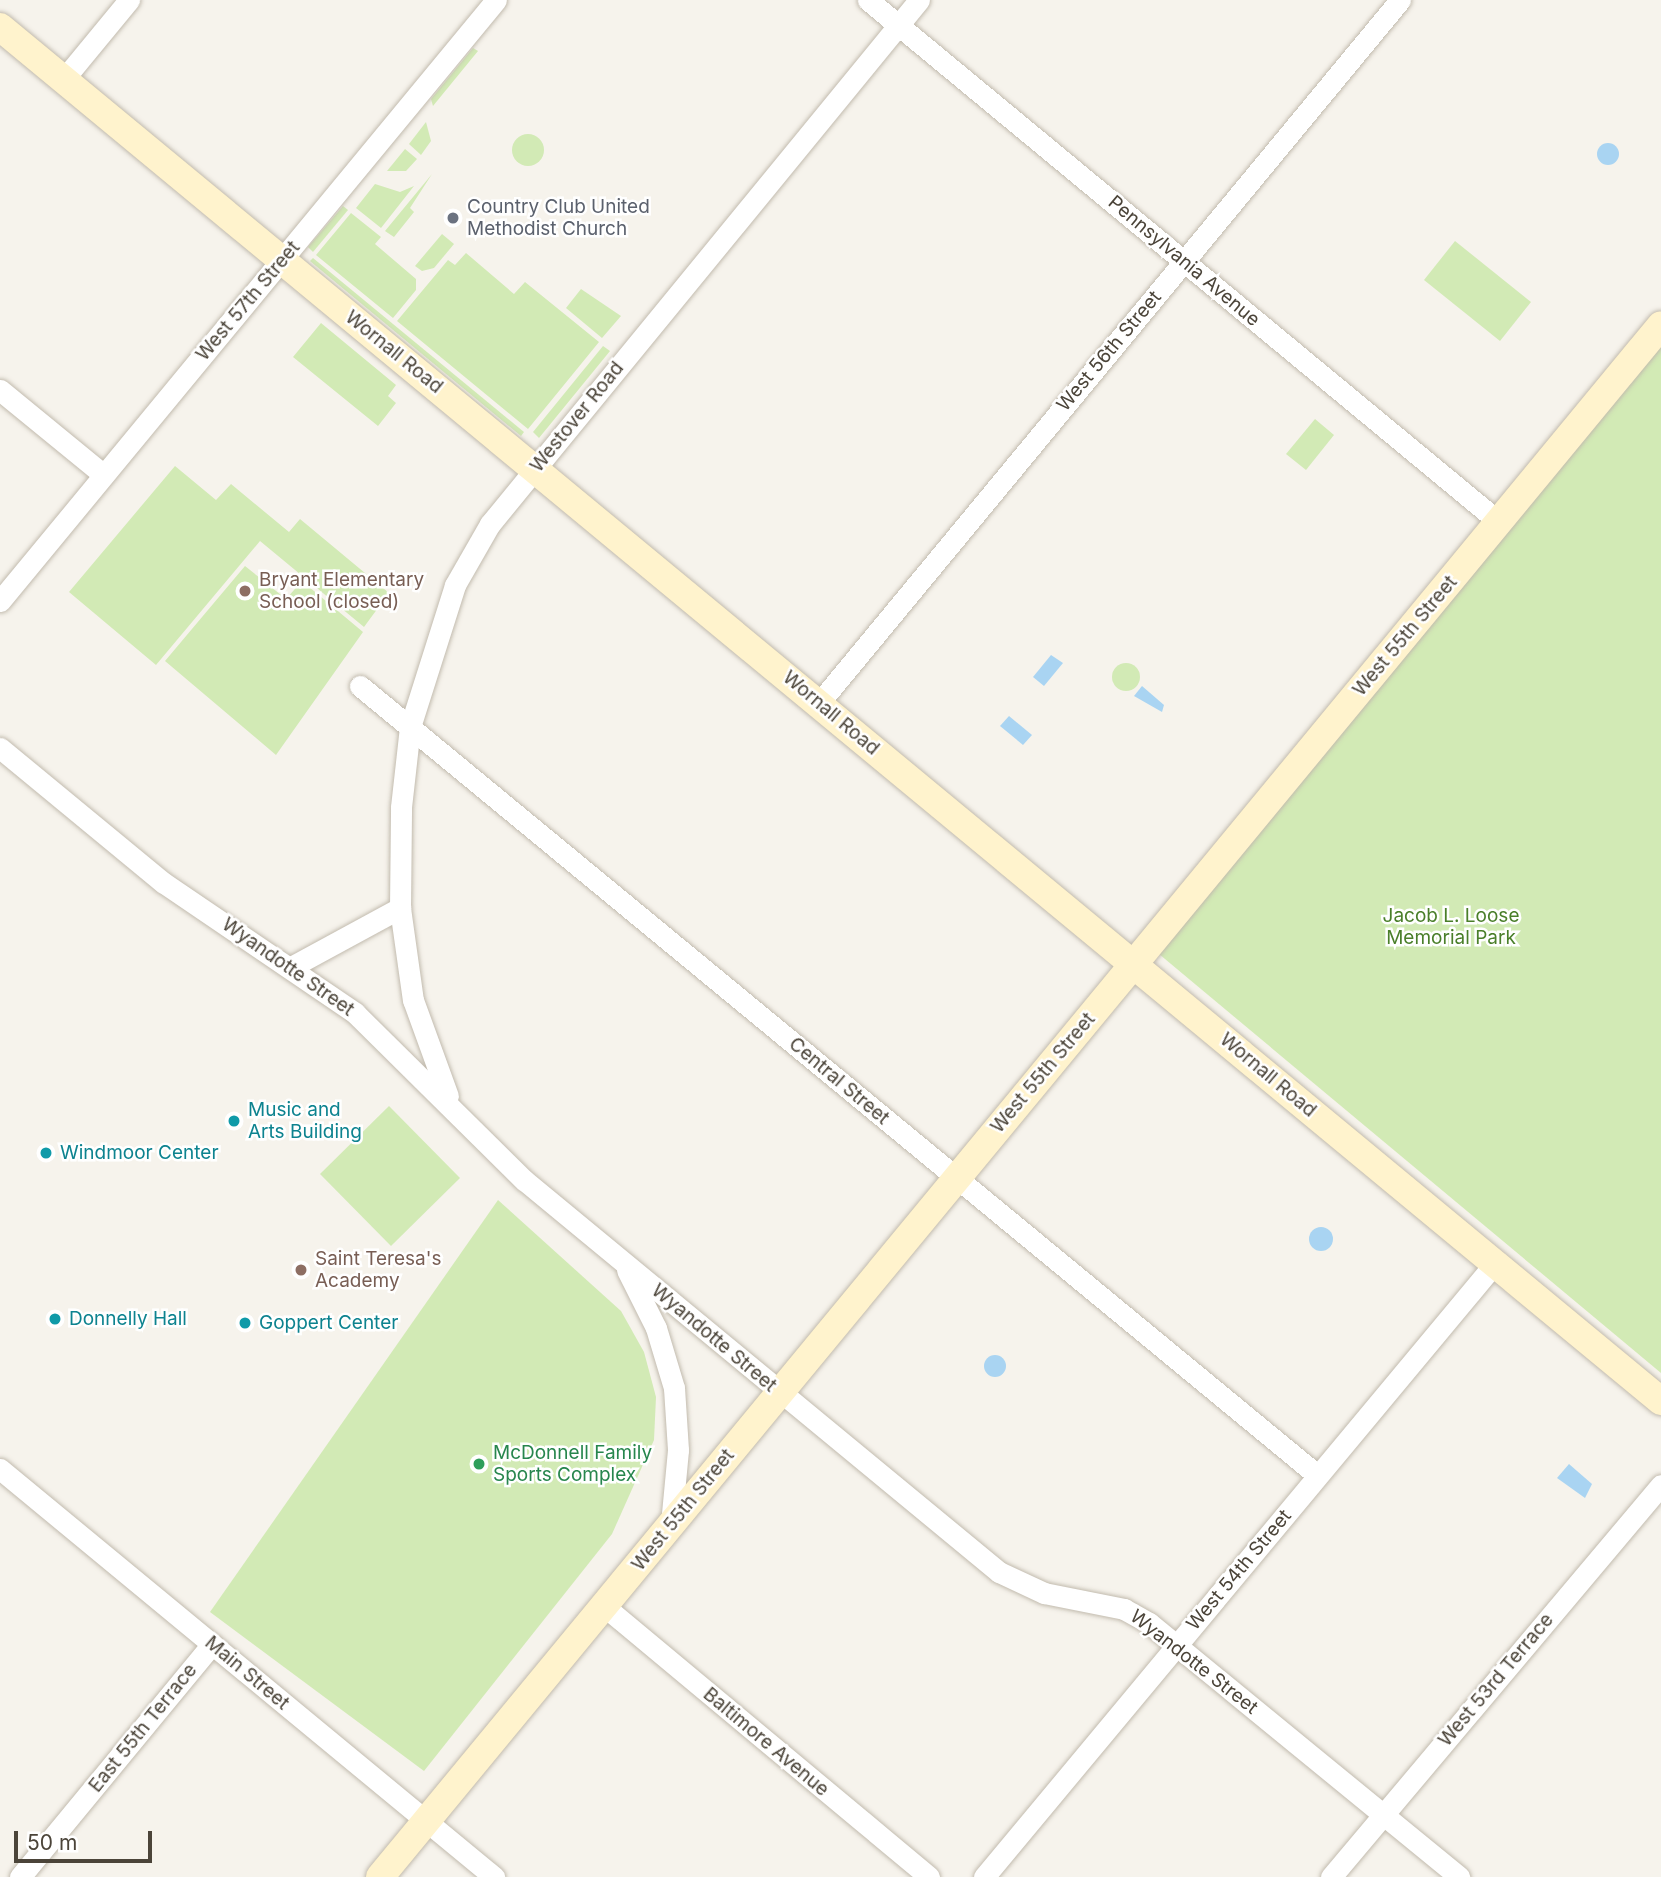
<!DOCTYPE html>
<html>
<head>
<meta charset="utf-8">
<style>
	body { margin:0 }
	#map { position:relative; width:1661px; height:1877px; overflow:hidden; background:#f6f3ec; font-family:Inter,sans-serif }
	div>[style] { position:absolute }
	.green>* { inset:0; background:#d2eab5 }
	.round { border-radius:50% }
	.water>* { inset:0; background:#a9d4f2 }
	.roads { filter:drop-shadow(0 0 2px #c2bbae) drop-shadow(0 0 2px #c2bbae) }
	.minor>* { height:21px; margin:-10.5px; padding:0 10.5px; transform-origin:10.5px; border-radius:10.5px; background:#fff }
	.secondary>* { height:28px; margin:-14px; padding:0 14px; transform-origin:14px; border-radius:14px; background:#fff3cd }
	.dots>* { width:19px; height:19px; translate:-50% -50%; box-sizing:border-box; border:4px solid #fff; border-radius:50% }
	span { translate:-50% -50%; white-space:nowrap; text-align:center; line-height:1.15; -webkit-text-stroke:5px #fff; paint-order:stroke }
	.worship-label { font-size:19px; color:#5b616d }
	.left { translate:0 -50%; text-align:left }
	.street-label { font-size:19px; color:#4b4439 }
	.education-label { font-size:19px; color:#785e54 }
	.park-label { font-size:19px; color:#4a7f2a }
	.culture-label { font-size:19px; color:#0d838f }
	.leisure-label { font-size:19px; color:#27864d }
	.scale { position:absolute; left:14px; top:1831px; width:138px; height:32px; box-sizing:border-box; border:4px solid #4b4439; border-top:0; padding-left:9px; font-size:21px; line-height:24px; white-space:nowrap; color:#4b4439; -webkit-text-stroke:5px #fff; paint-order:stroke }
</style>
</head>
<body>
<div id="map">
	<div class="green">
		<div style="clip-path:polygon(473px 48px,478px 51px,433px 106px,431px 99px)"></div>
		<div style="clip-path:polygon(426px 122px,431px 141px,421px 155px,409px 144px)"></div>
		<div class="round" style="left:512px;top:134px;width:32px;height:32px"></div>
		<div style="clip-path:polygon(405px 149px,417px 159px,406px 171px,387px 171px)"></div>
		<div style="clip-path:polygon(432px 174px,410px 208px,414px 212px,394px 237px,385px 231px)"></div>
		<div style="clip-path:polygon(375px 184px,400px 192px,414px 186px,381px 228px,356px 208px)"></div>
		<div style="clip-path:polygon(343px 206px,348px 210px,313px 252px,308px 247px)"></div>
		<div style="clip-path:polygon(351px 213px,381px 237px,375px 244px,416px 279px,416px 290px,393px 318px,316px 255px)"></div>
		<div style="clip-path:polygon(442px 234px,454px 244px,434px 268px,422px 271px,415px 266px)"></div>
		<div style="clip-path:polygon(1455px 241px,1531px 302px,1500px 341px,1424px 280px)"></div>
		<div style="clip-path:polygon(466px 253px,514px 294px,525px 282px,599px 342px,528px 429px,397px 321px,448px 260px,455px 265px)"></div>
		<div style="clip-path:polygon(313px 258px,524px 432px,521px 436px,310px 261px)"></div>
		<div style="clip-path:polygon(581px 289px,621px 316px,602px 338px,566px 308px)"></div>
		<div style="clip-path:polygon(321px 323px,396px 385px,388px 396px,396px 403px,378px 426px,293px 357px)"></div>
		<div style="clip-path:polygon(1661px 341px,1661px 1373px,1159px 954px)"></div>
		<div style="clip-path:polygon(603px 346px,610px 351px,539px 438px,533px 432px)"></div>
		<div style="clip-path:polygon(1315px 419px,1334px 435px,1306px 470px,1286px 454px)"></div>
		<div style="clip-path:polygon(175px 466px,216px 500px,231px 484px,289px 532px,300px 519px,389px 593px,364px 627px,260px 541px,156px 665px,69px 592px)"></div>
		<div style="clip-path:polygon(245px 566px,286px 599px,302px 581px,363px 632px,276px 755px,165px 661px)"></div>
		<div class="round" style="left:1112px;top:663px;width:28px;height:28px"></div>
		<div style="clip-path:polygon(389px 1106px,460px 1178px,391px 1246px,320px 1174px)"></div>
		<div style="clip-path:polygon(498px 1200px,621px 1311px,644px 1352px,656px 1397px,654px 1440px,612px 1534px,424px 1771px,210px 1612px)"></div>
	</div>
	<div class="water">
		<div class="round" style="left:1597px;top:143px;width:22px;height:22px"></div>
		<div style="clip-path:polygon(1051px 655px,1063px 663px,1044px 686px,1033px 677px)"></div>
		<div style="clip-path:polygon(1142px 686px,1164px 705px,1162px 712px,1134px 696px)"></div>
		<div style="clip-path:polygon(1009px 716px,1032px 735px,1023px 745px,1000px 726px)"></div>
		<div class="round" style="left:1309px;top:1227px;width:24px;height:24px"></div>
		<div class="round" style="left:984px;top:1355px;width:22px;height:22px"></div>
		<div style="clip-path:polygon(1569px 1464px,1592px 1484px,1585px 1498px,1557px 1478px)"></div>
	</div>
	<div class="roads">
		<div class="minor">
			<div style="left:868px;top:0;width:819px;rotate:39.6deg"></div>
			<div style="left:63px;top:80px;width:104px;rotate:-50.5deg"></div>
			<div style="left:0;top:390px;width:134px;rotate:39.3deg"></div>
			<div style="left:0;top:601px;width:779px;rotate:-50.47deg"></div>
			<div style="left:360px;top:686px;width:1240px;rotate:39.5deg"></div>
			<div style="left:819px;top:703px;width:912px;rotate:-50.43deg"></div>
			<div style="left:0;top:748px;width:212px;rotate:39.5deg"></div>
			<div style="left:164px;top:883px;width:231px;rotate:34.2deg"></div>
			<div style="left:355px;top:1013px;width:238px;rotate:44.7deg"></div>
			<div style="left:524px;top:1180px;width:616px;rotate:39.53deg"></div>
			<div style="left:999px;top:1572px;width:50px;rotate:25deg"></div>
			<div style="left:1044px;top:1593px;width:82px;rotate:11.3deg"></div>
			<div style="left:1124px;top:1609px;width:29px;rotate:29deg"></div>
			<div style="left:1149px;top:1623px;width:401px;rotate:39.3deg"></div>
			<div style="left:400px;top:908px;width:93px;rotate:82deg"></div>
			<div style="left:413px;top:1000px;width:102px;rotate:70deg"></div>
			<div style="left:293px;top:966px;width:122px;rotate:-28.5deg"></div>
			<div style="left:400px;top:908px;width:101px;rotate:-89.4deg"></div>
			<div style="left:401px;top:807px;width:81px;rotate:-83.6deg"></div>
			<div style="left:410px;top:727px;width:149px;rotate:-72.4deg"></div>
			<div style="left:455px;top:585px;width:70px;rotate:-60.2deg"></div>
			<div style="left:490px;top:524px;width:677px;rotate:-50.69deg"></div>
			<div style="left:627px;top:1270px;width:65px;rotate:63.4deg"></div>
			<div style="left:656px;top:1328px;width:63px;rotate:73.3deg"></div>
			<div style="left:674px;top:1388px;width:62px;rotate:86.3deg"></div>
			<div style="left:678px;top:1450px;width:74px;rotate:95.4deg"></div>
			<div style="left:0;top:1469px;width:641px;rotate:39.55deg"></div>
			<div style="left:604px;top:1606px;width:423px;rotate:39.8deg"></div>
			<div style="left:20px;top:1877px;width:302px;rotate:-50.5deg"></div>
			<div style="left:984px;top:1877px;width:799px;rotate:-50.23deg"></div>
			<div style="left:1331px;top:1877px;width:512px;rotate:-49.91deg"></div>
		</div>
		<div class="secondary">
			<div style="left:0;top:27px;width:2156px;rotate:39.6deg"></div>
			<div style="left:380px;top:1877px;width:2012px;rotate:-50.46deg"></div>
		</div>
	</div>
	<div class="dots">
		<div style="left:453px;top:218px;background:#6b7280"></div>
		<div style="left:245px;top:591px;background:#8d6e63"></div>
		<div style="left:234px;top:1121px;background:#0f9aa8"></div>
		<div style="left:46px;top:1153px;background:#0f9aa8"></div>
		<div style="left:301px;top:1270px;background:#8d6e63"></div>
		<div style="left:55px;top:1319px;background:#0f9aa8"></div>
		<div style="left:245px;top:1323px;background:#0f9aa8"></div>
		<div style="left:479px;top:1464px;background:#2e9e5b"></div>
	</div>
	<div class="worship-label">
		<span class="left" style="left:467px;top:218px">Country Club United<br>Methodist Church</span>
	</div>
	<div class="street-label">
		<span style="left:1184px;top:261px;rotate:40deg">Pennsylvania Avenue</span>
		<span style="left:248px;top:301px;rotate:-50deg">West 57th Street</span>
		<span style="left:1109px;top:351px;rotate:-50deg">West 56th Street</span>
		<span style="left:394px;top:352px;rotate:39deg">Wornall Road</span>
		<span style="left:577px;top:417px;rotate:-51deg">Westover Road</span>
		<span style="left:1405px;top:636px;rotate:-50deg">West 55th Street</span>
		<span style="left:831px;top:713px;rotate:40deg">Wornall Road</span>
		<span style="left:288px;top:967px;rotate:35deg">Wyandotte Street</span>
		<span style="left:1043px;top:1073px;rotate:-50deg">West 55th Street</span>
		<span style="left:1268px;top:1075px;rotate:40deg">Wornall Road</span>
		<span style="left:839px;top:1081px;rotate:40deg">Central Street</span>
		<span style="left:714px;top:1338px;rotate:40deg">Wyandotte Street</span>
		<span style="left:683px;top:1510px;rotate:-51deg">West 55th Street</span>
		<span style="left:1239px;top:1570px;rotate:-50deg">West 54th Street</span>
		<span style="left:1194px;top:1662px;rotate:38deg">Wyandotte Street</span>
		<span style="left:247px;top:1673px;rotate:40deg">Main Street</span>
		<span style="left:1496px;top:1680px;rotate:-50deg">West 53rd Terrace</span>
		<span style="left:143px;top:1728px;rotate:-51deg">East 55th Terrace</span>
		<span style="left:766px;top:1742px;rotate:40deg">Baltimore Avenue</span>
	</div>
	<div class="education-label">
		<span class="left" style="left:259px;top:591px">Bryant Elementary<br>School (closed)</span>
		<span class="left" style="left:315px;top:1270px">Saint Teresa's<br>Academy</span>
	</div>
	<div class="park-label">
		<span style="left:1451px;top:927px">Jacob L. Loose<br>Memorial Park</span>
	</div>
	<div class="culture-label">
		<span class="left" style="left:248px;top:1121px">Music and<br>Arts Building</span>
		<span class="left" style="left:60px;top:1153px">Windmoor Center</span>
		<span class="left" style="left:69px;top:1319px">Donnelly Hall</span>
		<span class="left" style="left:259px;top:1323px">Goppert Center</span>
	</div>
	<div class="leisure-label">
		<span class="left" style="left:493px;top:1464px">McDonnell Family<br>Sports Complex</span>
	</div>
	<div class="scale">50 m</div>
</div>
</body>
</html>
